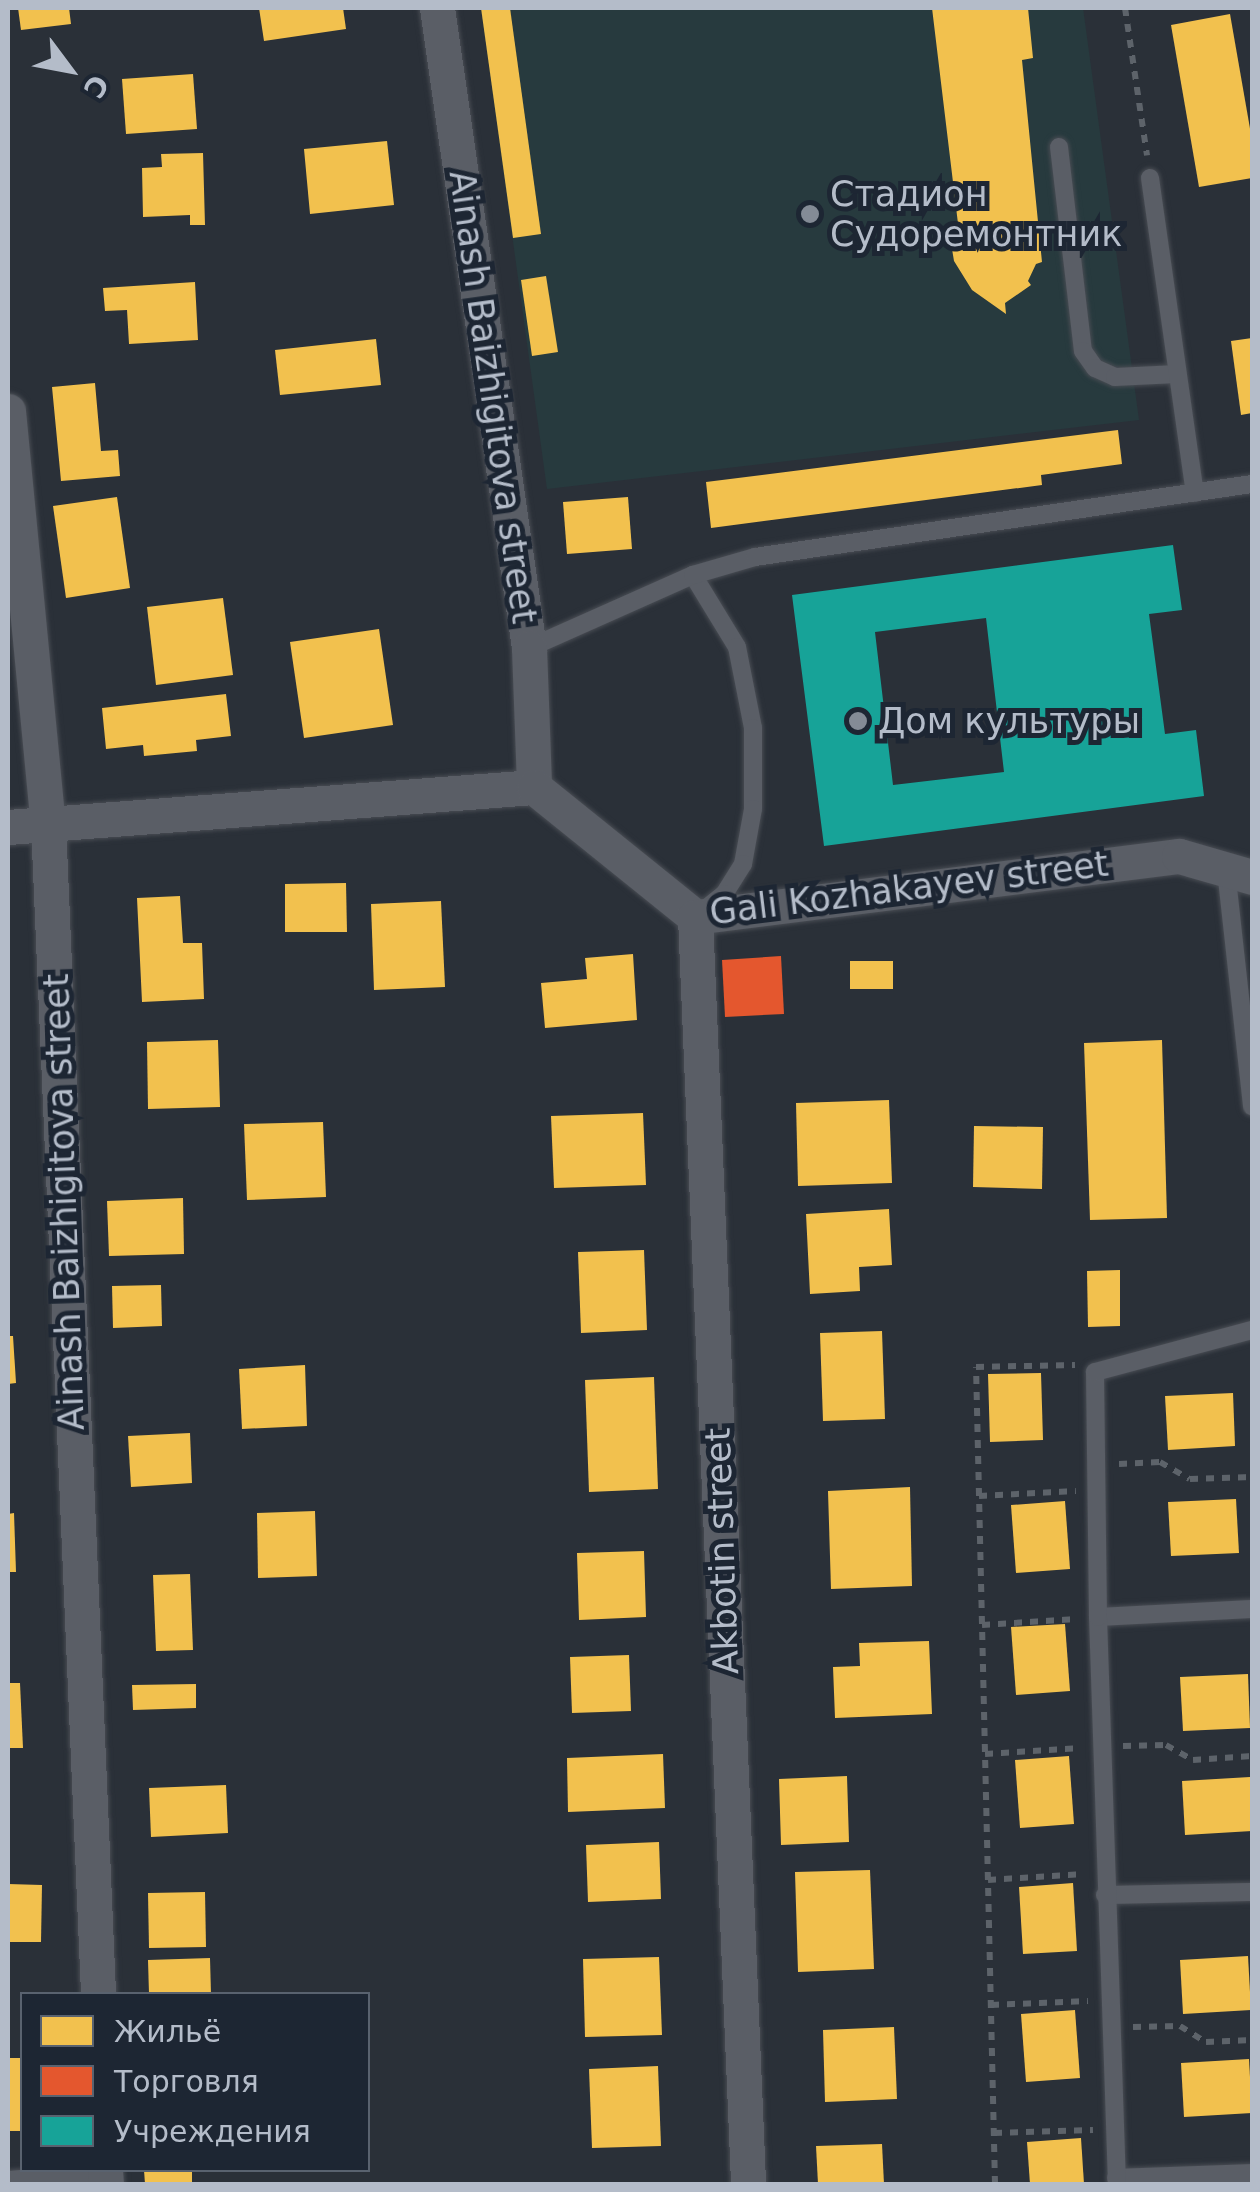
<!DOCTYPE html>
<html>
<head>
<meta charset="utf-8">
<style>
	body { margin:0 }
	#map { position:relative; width:1260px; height:2192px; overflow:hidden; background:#2a3038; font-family:"DejaVu Sans",sans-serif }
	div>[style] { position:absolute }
	.green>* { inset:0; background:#273a3e }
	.homes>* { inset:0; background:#f2c14e }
	.shops>* { inset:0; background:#e4572e }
	.public>* { inset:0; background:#17a398 }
	.path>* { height:6px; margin-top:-3px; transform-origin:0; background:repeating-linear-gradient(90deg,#5d636a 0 8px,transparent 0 16px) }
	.roads { filter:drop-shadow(0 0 2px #484c53) drop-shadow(0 0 2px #484c53) }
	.service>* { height:18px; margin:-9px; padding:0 9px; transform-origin:9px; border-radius:9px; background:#5a5e66 }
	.minor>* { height:35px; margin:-17.5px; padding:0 17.5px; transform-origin:17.5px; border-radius:17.5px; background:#5a5e66 }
	.dots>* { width:28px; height:28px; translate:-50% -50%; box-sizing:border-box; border:5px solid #1d2633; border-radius:50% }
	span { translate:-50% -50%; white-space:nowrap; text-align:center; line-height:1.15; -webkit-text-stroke:10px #1d2633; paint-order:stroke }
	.poi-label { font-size:35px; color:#b4bcc9 }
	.left { translate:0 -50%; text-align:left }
	.street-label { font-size:35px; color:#b4bcc9 }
	.frame { position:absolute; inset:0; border:10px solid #b4bcc9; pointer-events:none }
	.legend { position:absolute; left:20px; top:1992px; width:350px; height:180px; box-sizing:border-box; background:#1d2633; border:2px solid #59626f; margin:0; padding:12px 18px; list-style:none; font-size:30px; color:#b4bcc9 }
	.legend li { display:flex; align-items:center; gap:20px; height:50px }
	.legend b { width:50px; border:2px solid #59626f }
	.north { position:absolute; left:20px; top:20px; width:100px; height:100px; -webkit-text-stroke:8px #1d2633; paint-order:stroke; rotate:122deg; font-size:28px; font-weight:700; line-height:40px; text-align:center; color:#b4bcc9 }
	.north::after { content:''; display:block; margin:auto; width:35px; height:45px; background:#b4bcc9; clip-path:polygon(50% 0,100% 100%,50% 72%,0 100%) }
</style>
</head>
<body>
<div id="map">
	<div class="green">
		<div style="clip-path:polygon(481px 8px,1083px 8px,1139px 420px,547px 489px)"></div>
	</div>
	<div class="homes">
		<div style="clip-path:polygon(18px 8px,69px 8px,71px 24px,21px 30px)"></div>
		<div style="clip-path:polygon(259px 8px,343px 8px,346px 29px,264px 41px)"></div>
		<div style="clip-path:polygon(481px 8px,510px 8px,541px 234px,513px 238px)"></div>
		<div style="clip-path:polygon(932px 8px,1028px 8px,1033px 58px,1022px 60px,1042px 262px,1036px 264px,1028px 281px,1031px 285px,1005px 303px,1006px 314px,972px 290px,954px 261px,951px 243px,959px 232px)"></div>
		<div style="clip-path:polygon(1230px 14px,1252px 140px,1252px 178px,1199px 187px,1171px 25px)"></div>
		<div style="clip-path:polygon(193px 74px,197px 129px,126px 134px,122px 79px)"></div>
		<div style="clip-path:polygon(387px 141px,394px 205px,310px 214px,304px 149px)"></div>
		<div style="clip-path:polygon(203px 153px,205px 225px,190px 225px,190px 215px,143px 217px,142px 168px,162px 167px,161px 154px)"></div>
		<div style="clip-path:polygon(546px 276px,558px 352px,532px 356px,521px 280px)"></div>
		<div style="clip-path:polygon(195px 282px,198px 340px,129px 344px,127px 310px,105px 311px,103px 288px)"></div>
		<div style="clip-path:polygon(1252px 338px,1252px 413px,1241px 415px,1231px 341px)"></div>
		<div style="clip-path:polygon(376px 339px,381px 385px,280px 395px,275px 350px)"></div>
		<div style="clip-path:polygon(95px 383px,101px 451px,118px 450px,120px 476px,61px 481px,52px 387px)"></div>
		<div style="clip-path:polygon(1118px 430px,1122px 464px,1041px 475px,1042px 485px,711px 528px,706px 482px)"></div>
		<div style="clip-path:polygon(117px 497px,130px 588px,66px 598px,53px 506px)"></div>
		<div style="clip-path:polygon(628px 497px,632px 549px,567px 554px,563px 502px)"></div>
		<div style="clip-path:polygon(223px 598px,233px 675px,156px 685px,147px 607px)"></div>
		<div style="clip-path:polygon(379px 629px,393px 725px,304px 738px,290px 642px)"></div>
		<div style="clip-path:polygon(226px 694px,231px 736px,196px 740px,197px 751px,144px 756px,143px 745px,106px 749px,102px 708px)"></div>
		<div style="clip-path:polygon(346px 883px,347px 932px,285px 932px,285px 884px)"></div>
		<div style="clip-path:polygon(180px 896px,183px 943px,202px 943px,204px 999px,142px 1002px,137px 898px)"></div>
		<div style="clip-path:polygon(441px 901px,445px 987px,374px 990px,371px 904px)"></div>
		<div style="clip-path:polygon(633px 954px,637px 1020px,545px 1028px,541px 983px,587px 979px,585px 958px)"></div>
		<div style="clip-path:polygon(850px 961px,893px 961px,893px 989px,850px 989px)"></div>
		<div style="clip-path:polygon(218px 1040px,220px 1107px,148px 1109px,147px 1042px)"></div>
		<div style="clip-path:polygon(1162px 1040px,1167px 1218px,1090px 1220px,1084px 1043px)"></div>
		<div style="clip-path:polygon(889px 1100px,892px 1183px,798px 1186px,796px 1103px)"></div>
		<div style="clip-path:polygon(643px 1113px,646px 1185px,554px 1188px,551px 1116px)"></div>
		<div style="clip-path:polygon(323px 1122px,326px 1197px,247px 1200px,244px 1124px)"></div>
		<div style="clip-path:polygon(974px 1126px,1043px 1127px,1042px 1189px,973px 1187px)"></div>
		<div style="clip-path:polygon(183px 1198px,184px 1254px,109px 1256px,107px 1201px)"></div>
		<div style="clip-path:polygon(889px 1209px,892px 1265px,859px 1267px,860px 1291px,810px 1294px,806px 1214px)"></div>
		<div style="clip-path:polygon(644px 1250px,647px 1330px,581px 1333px,578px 1252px)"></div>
		<div style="clip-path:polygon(1120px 1270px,1120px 1326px,1088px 1327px,1087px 1271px)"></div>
		<div style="clip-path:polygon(161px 1285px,162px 1326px,113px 1328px,112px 1286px)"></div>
		<div style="clip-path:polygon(882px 1331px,885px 1419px,823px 1421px,820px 1333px)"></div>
		<div style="clip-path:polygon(8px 1336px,13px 1336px,16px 1383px,8px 1384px)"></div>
		<div style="clip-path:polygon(305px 1365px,307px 1426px,242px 1429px,239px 1369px)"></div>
		<div style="clip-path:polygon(1041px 1373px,1043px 1440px,990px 1442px,988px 1374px)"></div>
		<div style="clip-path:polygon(654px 1377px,658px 1489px,589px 1492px,585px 1380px)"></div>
		<div style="clip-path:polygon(1233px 1393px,1235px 1446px,1168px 1450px,1165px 1396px)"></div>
		<div style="clip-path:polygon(190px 1433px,192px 1483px,131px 1487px,128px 1436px)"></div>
		<div style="clip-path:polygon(910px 1487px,912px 1586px,831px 1589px,828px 1491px)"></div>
		<div style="clip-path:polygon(1236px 1499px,1239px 1553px,1171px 1556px,1168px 1502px)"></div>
		<div style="clip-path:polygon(1065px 1501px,1070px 1569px,1016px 1573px,1011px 1505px)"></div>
		<div style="clip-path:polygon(315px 1511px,317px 1576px,258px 1578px,257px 1513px)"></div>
		<div style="clip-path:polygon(14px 1513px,16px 1572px,8px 1572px,8px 1514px)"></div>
		<div style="clip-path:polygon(644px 1551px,646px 1617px,579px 1620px,577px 1553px)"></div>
		<div style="clip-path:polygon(190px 1574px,193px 1650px,156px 1651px,153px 1575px)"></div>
		<div style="clip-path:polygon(1065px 1624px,1070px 1691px,1016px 1695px,1011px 1627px)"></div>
		<div style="clip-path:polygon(929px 1641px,932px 1714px,835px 1718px,833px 1667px,860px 1666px,859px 1643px)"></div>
		<div style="clip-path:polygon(629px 1655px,631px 1711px,572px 1713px,570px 1657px)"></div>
		<div style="clip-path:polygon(1248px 1674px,1250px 1728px,1183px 1731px,1180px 1677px)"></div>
		<div style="clip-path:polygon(8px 1683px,20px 1683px,23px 1748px,8px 1748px)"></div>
		<div style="clip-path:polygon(196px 1684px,196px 1708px,133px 1710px,132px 1685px)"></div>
		<div style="clip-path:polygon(663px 1754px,665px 1808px,568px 1812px,567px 1758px)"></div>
		<div style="clip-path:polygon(1069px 1756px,1074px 1824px,1020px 1828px,1015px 1760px)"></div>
		<div style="clip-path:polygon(847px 1776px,849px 1842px,781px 1845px,779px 1779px)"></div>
		<div style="clip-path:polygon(1250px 1777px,1252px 1831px,1185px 1835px,1182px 1781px)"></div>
		<div style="clip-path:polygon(226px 1785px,228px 1833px,151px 1837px,149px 1788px)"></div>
		<div style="clip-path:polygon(659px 1842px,661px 1899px,588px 1902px,586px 1845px)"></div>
		<div style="clip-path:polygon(870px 1870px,874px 1969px,798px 1972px,795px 1872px)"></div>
		<div style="clip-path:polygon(1073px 1883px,1077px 1951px,1023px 1954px,1019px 1887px)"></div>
		<div style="clip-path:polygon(8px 1884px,42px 1885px,41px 1942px,8px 1942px)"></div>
		<div style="clip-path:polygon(205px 1892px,206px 1947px,149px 1948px,148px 1893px)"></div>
		<div style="clip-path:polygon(1248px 1956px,1251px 2010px,1183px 2014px,1180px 1960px)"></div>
		<div style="clip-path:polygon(659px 1957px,662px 2035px,585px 2037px,583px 1959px)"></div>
		<div style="clip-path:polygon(210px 1958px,211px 1994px,149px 1994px,148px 1960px)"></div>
		<div style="clip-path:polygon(1075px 2010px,1080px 2078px,1026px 2082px,1021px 2014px)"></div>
		<div style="clip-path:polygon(894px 2027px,897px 2099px,825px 2102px,823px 2030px)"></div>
		<div style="clip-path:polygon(8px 2058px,22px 2058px,22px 2131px,8px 2131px)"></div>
		<div style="clip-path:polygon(1249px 2059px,1252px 2113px,1184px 2117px,1181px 2063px)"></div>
		<div style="clip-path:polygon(658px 2066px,661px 2146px,592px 2148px,589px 2069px)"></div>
		<div style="clip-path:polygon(1081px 2138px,1084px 2184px,1030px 2184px,1027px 2142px)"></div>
		<div style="clip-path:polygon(882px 2144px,884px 2184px,818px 2184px,816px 2146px)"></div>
		<div style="clip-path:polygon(144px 2170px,192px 2170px,192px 2184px,145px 2184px)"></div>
	</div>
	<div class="shops">
		<div style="clip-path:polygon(781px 956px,784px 1014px,725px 1017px,722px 960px)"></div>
	</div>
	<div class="public">
		<div style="clip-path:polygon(evenodd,1173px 545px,1182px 610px,1149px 614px,1165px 734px,1196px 730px,1204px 796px,824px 846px,792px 595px,1173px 545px,986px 618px,1004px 772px,893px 785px,875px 632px,986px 618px)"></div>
	</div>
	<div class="path">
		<div style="left:1125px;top:8px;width:149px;rotate:81.5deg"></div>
		<div style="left:1119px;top:1464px;width:41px;rotate:-2.8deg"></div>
		<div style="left:1160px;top:1462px;width:34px;rotate:30deg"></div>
		<div style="left:1190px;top:1479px;width:62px;rotate:-1.8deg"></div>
		<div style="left:979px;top:1496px;width:97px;rotate:-3deg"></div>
		<div style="left:982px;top:1625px;width:95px;rotate:-3.6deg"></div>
		<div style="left:1123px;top:1746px;width:43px;rotate:-1.3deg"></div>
		<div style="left:1166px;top:1745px;width:31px;rotate:29deg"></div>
		<div style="left:1193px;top:1760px;width:59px;rotate:-3.9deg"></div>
		<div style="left:985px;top:1754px;width:96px;rotate:-3.6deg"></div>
		<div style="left:988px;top:1880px;width:96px;rotate:-3.6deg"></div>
		<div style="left:991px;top:2005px;width:97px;rotate:-2.4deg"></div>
		<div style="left:1133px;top:2027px;width:47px;rotate:-1.2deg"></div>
		<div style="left:1180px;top:2026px;width:31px;rotate:32deg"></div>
		<div style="left:1206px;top:2042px;width:46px;rotate:-2.5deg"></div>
		<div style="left:994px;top:2133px;width:99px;rotate:-1.7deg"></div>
		<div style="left:995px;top:2184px;width:817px;rotate:-91.33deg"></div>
		<div style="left:976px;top:1367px;width:99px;rotate:-1.2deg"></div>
	</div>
	<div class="roads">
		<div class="service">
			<div style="left:1059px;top:147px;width:205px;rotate:83.3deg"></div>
			<div style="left:1083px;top:351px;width:21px;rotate:55deg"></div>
			<div style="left:1095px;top:368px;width:22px;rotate:24deg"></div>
			<div style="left:1115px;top:377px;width:62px;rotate:-2.8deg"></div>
			<div style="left:1150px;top:178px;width:318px;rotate:81.9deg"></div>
			<div style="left:693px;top:575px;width:84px;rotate:58.6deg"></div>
			<div style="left:737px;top:647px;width:83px;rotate:78.8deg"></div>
			<div style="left:753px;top:728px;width:81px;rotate:90deg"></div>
			<div style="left:753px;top:809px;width:56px;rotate:100.3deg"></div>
			<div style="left:743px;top:864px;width:36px;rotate:122deg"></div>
			<div style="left:724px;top:894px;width:26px;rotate:141deg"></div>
			<div style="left:529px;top:648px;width:180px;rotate:-24deg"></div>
			<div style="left:693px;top:575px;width:65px;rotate:-16.2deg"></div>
			<div style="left:755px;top:557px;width:502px;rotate:-8.36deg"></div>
			<div style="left:1226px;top:870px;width:238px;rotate:83.7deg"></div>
			<div style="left:1098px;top:1617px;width:154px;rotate:-3deg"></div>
			<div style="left:1105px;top:1895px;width:147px;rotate:-1.2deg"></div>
			<div style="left:1116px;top:2178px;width:136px;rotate:-2.1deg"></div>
			<div style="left:8px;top:2180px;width:98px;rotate:-4.7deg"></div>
			<div style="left:1117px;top:2184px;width:567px;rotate:-91.92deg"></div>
			<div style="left:1098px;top:1617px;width:245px;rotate:-90.7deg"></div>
			<div style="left:1095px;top:1372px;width:163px;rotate:-15deg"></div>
		</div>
		<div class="minor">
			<div style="left:437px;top:8px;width:647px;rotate:81.82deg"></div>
			<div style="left:529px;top:648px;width:139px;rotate:87.9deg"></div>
			<div style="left:8px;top:411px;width:415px;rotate:84.5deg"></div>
			<div style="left:48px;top:824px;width:1171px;rotate:87.55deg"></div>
			<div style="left:8px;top:827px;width:528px;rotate:-4.35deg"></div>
			<div style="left:534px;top:787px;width:207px;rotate:38.9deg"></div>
			<div style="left:695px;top:917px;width:488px;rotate:-7.2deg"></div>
			<div style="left:1179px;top:856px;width:76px;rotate:16deg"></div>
			<div style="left:695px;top:917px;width:1268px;rotate:87.6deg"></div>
			<div style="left:105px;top:2170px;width:14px;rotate:86deg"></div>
		</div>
	</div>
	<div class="dots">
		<div style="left:810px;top:214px;background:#848b96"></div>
		<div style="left:858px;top:721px;background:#848b96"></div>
	</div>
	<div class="poi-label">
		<span class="left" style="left:830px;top:214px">Стадион<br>Судоремонтник</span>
		<span class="left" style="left:878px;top:721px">Дом культуры</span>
	</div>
	<div class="street-label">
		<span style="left:493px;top:397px;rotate:82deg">Ainash Baizhigitova street</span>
		<span style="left:909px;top:888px;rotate:-7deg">Gali Kozhakayev street</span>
		<span style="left:64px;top:1202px;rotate:-92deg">Ainash Baizhigitova street</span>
		<span style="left:722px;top:1551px;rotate:-92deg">Akbotin street</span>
	</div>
	<div class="frame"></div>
	<ul class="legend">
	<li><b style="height:28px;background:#f2c14e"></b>Жильё</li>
	<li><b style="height:28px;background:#e4572e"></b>Торговля</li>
	<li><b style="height:28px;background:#17a398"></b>Учреждения</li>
	</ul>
	<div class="north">С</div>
</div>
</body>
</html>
